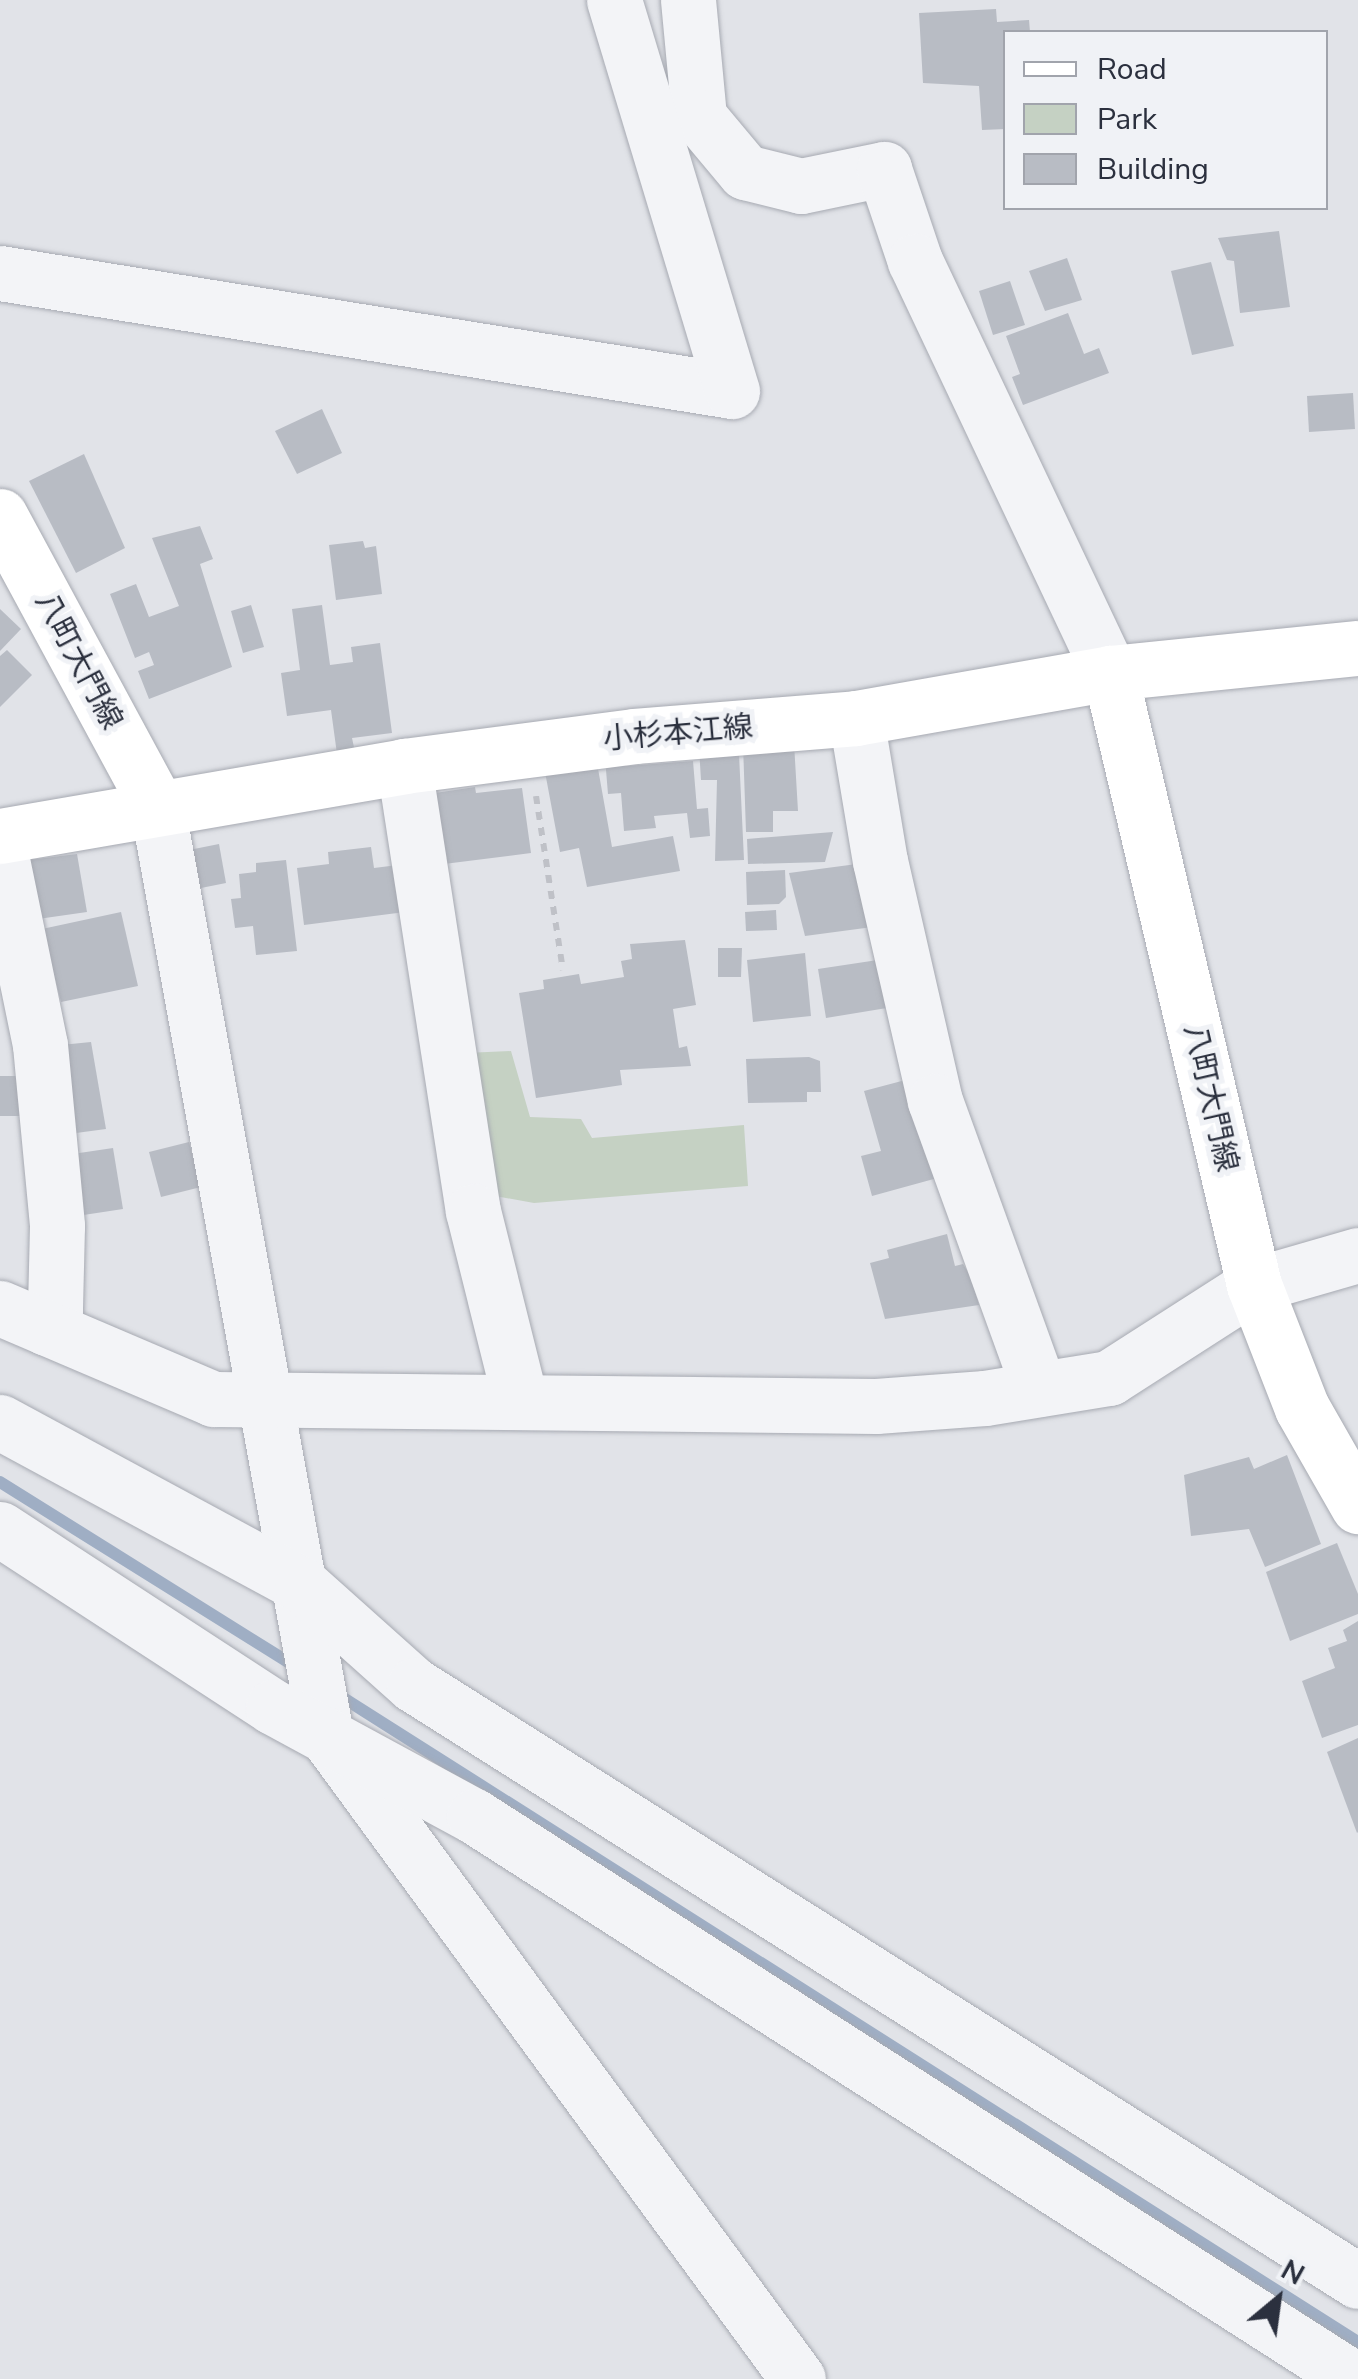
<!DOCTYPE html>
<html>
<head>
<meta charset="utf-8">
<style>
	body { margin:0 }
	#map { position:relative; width:1358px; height:2379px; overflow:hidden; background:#e1e3e8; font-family:"Nunito Sans","Noto Sans JP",sans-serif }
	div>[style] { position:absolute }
	.green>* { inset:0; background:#c5d1c3 }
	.stream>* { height:12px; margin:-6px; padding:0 6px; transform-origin:6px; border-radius:6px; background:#9faec4 }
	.building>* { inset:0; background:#b8bcc4 }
	.path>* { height:6px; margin-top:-3px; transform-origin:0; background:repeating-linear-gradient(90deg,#bfc1c7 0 8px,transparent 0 16px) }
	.roads { filter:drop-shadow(0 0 2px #a7aab2) drop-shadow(0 0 2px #a7aab2) }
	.minor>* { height:55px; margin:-27.5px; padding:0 27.5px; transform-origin:27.5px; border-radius:27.5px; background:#f3f4f7 }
	.major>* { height:55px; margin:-27.5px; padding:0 27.5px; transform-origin:27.5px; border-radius:27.5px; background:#fff }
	span { translate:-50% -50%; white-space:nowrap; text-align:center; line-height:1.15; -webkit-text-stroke:10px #f0f2f6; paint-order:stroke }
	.street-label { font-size:30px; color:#2b303e }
	.legend { position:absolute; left:1003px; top:30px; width:325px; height:180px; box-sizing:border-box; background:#f0f2f6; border:2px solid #a1a4ac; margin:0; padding:12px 18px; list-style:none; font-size:30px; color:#2b303e }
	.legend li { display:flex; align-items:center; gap:20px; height:50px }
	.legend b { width:50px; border:2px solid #a1a4ac }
	.north { position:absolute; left:1228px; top:2249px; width:100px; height:100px; -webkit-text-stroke:8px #f0f2f6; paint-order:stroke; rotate:29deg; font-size:28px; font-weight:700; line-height:40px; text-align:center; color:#2b303e }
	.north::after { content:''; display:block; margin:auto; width:35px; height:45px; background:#2b303e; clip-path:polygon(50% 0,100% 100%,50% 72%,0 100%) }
</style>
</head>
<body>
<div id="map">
	<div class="green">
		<div style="clip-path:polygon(511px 1051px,530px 1117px,581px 1119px,592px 1138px,744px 1125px,748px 1186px,534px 1203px,495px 1196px,465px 1053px)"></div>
	</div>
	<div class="stream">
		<div style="left:0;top:1482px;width:349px;rotate:32deg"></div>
		<div style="left:334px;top:1692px;width:1213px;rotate:32.41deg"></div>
	</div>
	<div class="building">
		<div style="clip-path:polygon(996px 9px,997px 22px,1029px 20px,1030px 32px,1006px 32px,1006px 129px,982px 130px,979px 86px,923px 83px,919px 13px)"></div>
		<div style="clip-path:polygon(1279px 231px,1290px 307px,1240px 313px,1234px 261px,1227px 260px,1218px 238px)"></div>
		<div style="clip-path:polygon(1067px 258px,1082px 300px,1045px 311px,1029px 271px)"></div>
		<div style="clip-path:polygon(1211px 262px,1234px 346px,1192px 355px,1171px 271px)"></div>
		<div style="clip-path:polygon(1010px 281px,1025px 325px,993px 335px,979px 291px)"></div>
		<div style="clip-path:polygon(1068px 313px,1084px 354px,1099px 348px,1109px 373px,1023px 405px,1012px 377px,1020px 374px,1006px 336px)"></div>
		<div style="clip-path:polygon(1353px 393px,1355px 429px,1309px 432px,1307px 396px)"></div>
		<div style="clip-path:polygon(322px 409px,342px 453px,297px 474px,275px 431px)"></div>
		<div style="clip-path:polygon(84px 454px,125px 548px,76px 573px,29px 481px)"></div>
		<div style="clip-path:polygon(200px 526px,213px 559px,200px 564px,232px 667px,149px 699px,138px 671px,154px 665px,149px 652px,135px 658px,110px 594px,136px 584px,149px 617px,179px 606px,152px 538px)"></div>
		<div style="clip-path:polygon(363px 541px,365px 548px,376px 546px,382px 594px,336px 600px,329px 545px)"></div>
		<div style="clip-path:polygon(251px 605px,264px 647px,243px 653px,231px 611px)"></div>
		<div style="clip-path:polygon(322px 605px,330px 665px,353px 662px,351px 647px,380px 643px,392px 733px,352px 738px,355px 752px,337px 754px,331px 710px,287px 716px,281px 673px,300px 670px,292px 609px)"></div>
		<div style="clip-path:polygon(0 609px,21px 629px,0 651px)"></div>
		<div style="clip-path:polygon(7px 650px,32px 675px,0 707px,0 656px)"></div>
		<div style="clip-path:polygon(794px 743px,798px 811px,773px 811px,773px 832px,746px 832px,743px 744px)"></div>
		<div style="clip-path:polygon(699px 748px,739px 754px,744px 860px,715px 861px,717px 780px,701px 780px)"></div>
		<div style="clip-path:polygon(625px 756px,626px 766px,693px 761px,697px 809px,708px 808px,710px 836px,690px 838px,687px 813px,654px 816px,656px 828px,624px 831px,621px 793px,608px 794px,605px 758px)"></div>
		<div style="clip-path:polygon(597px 763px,612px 847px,673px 836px,680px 871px,587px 887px,579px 848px,560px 852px,545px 772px)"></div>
		<div style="clip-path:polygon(475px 787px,476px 793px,522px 788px,531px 853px,444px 864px,435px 793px)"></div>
		<div style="clip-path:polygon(833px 832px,825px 862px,748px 864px,747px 839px)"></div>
		<div style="clip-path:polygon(219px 844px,226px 883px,196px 889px,189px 850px)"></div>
		<div style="clip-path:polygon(371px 847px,374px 868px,398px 865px,405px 912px,304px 925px,297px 868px,329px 864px,328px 852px)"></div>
		<div style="clip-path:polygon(77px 854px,87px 912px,31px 920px,20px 861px)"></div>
		<div style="clip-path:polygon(286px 860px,297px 951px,256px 955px,253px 926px,235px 928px,231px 899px,241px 898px,239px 874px,256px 872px,256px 863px)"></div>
		<div style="clip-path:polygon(872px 862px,880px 926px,805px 936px,789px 873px)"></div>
		<div style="clip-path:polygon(785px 870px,786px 897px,779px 904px,747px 905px,746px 872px)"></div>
		<div style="clip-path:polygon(776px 910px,777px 930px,746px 931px,745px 912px)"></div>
		<div style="clip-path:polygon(121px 912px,138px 986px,61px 1002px,42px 929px)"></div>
		<div style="clip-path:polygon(685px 940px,696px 1005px,673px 1009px,679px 1048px,687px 1046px,691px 1066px,620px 1070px,622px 1085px,536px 1098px,519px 993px,544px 989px,543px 980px,579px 974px,581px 984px,624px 977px,621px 961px,632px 959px,630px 944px)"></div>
		<div style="clip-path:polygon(718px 948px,742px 948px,741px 977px,718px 977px)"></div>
		<div style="clip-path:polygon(805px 953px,811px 1016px,753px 1022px,747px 960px)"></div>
		<div style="clip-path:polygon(891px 958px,899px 1006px,826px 1018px,818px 969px)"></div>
		<div style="clip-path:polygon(91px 1042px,106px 1129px,76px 1133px,61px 1045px)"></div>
		<div style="clip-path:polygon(809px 1057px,820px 1061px,821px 1092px,807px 1092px,807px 1102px,748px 1103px,746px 1059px)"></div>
		<div style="clip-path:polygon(0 1076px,27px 1076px,28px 1116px,0 1116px)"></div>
		<div style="clip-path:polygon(913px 1078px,941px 1177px,872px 1196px,861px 1156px,881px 1151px,864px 1091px)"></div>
		<div style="clip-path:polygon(189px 1142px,201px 1187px,161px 1197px,149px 1152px)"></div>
		<div style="clip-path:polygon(113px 1148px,123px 1209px,77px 1216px,66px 1155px)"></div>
		<div style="clip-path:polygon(947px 1234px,955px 1266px,963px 1264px,971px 1277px,979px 1305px,885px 1319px,870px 1263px,889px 1258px,887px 1250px)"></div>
		<div style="clip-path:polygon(1287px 1455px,1321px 1544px,1265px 1567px,1249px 1529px,1191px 1536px,1184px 1475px,1249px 1457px,1254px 1469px)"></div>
		<div style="clip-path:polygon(1337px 1543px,1358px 1594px,1358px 1614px,1290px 1641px,1266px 1572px)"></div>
		<div style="clip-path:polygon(1358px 1621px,1358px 1725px,1322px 1738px,1302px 1681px,1335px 1668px,1328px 1648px,1347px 1641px,1343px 1630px)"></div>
		<div style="clip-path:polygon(1358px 1738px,1358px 1832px,1357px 1833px,1327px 1752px)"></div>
	</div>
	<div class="path">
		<div style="left:536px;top:796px;width:176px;rotate:81.2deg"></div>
	</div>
	<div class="roads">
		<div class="minor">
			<div style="left:688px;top:0;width:118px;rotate:84.6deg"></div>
			<div style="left:699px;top:117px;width:72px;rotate:50.1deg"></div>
			<div style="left:745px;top:172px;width:58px;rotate:14deg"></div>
			<div style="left:801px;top:186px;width:85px;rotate:-11.6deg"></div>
			<div style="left:884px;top:169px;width:97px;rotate:71.4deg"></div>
			<div style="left:915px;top:261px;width:456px;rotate:64.7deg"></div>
			<div style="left:0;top:273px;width:741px;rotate:9.16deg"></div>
			<div style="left:732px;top:391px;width:408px;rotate:-106.8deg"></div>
			<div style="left:856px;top:718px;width:145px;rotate:80.5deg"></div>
			<div style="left:880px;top:861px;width:246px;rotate:77.1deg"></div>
			<div style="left:935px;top:1101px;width:306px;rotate:70.1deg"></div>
			<div style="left:404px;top:766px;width:450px;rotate:81.2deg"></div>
			<div style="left:473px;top:1211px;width:194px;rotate:76deg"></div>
			<div style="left:157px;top:806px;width:944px;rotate:79.69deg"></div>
			<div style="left:326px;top:1735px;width:798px;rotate:53.76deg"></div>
			<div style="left:0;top:850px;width:199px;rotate:78.4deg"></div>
			<div style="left:40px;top:1045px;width:182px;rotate:84.6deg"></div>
			<div style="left:57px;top:1226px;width:84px;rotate:91.4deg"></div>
			<div style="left:55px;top:1310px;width:20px;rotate:117deg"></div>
			<div style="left:0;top:1308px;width:232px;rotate:23.1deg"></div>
			<div style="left:213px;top:1399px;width:663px;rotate:0.6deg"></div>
			<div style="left:876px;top:1406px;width:109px;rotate:-4.2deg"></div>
			<div style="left:985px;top:1398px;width:126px;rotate:-9.2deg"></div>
			<div style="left:1109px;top:1378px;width:172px;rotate:-32.7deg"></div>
			<div style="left:1254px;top:1285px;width:108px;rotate:-16.1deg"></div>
			<div style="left:0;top:1422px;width:343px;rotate:28.4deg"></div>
			<div style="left:302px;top:1585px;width:150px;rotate:41.8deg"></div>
			<div style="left:414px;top:1685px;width:1116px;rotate:32.27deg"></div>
			<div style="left:0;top:1529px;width:326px;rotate:33.1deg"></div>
			<div style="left:273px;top:1707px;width:229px;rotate:28.5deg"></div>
			<div style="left:474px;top:1816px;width:1045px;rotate:32.61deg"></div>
		</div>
		<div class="major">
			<div style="left:0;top:516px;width:330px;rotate:61.6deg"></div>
			<div style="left:1110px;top:673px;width:629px;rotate:76.76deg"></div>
			<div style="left:1254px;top:1285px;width:132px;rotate:68.7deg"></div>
			<div style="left:1302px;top:1408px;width:113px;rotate:60.3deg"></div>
			<div style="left:0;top:836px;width:410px;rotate:-9.8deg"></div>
			<div style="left:404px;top:766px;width:232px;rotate:-7.4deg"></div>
			<div style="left:634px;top:736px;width:223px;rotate:-4.6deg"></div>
			<div style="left:856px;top:718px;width:258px;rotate:-10deg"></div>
			<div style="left:1110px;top:673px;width:249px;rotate:-5.8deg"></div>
		</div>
	</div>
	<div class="street-label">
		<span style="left:78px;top:661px;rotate:62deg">八町大門線</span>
		<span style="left:678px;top:734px;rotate:-5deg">小杉本江線</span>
		<span style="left:1210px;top:1098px;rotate:77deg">八町大門線</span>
	</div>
	<ul class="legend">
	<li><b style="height:12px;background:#fff"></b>Road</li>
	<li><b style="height:28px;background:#c5d1c3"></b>Park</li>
	<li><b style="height:28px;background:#b8bcc4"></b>Building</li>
	</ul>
	<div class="north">N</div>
</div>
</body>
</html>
